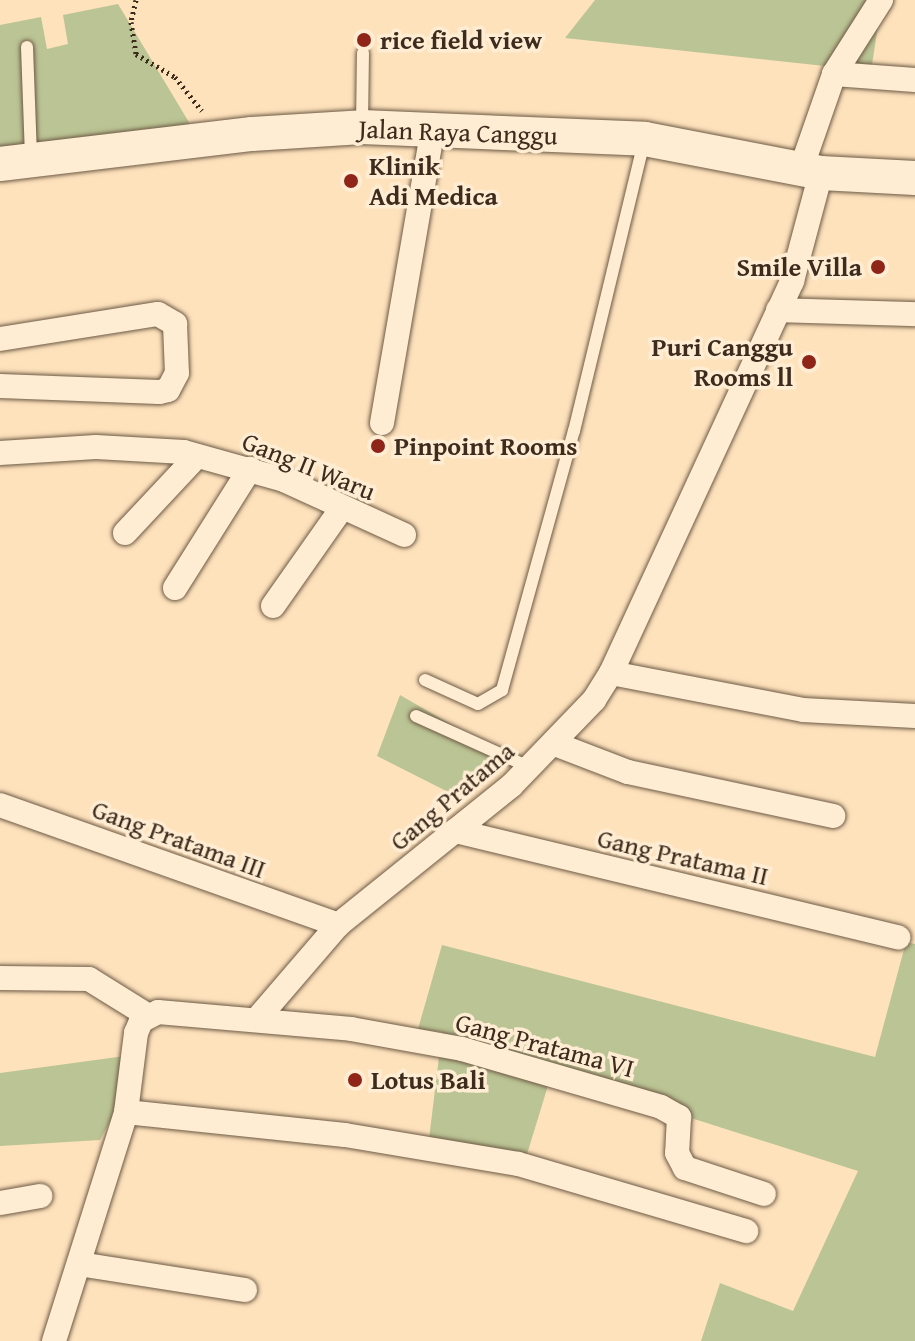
<!DOCTYPE html>
<html>
<head>
<meta charset="utf-8">
<style>
	body { margin:0 }
	#map { position:relative; width:915px; height:1341px; overflow:hidden; background:#fee2bc; font-family:"Gentium Book Plus",serif }
	div>[style] { position:absolute }
	.green>* { inset:0; background:#bbc494 }
	.path>* { height:5px; margin-top:-2.5px; transform-origin:0; background:repeating-linear-gradient(90deg,#3d2c1d 0 2px,transparent 0 6px) }
	.roads { filter:drop-shadow(0 0 2px #6d5a45) drop-shadow(0 0 2px #6d5a45) }
	.lane>* { height:12px; margin:-6px; padding:0 6px; transform-origin:6px; border-radius:6px; background:#feecd3 }
	.street>* { height:24px; margin:-12px; padding:0 12px; transform-origin:12px; border-radius:12px; background:#feecd3 }
	.secondary>* { height:34px; margin:-17px; padding:0 17px; transform-origin:17px; border-radius:17px; background:#feecd3 }
	.dots>* { width:22px; height:22px; translate:-50% -50%; box-sizing:border-box; border:4px solid #feecd3; border-radius:50% }
	span { translate:-50% -50%; white-space:nowrap; text-align:center; line-height:1.15; -webkit-text-stroke:7px #feecd3; paint-order:stroke }
	.poi-label { font-size:26px; color:#3d2c1d; font-weight:700 }
	.left { translate:0 -50%; text-align:left }
	.right { translate:-100% -50%; text-align:right }
	.street-label { font-size:26px; color:#3d2c1d }
</style>
</head>
<body>
<div id="map">
	<div class="green">
		<div style="clip-path:polygon(595px 0,882px 0,871px 71px,565px 38px)"></div>
		<div style="clip-path:polygon(118px 4px,190px 124px,0 164px,0 25px,41px 17px,47px 49px,68px 44px,63px 15px)"></div>
		<div style="clip-path:polygon(400px 695px,513px 760px,464px 800px,377px 756px)"></div>
		<div style="clip-path:polygon(906px 942px,915px 944px,915px 1341px,701px 1341px,720px 1283px,793px 1311px,858px 1171px,691px 1118px,554px 1066px,524px 1164px,429px 1139px,442px 1032px,418px 1029px,442px 945px,875px 1057px)"></div>
		<div style="clip-path:polygon(125px 1056px,118px 1106px,100px 1140px,0 1146px,0 1073px)"></div>
	</div>
	<div class="path">
		<div style="left:136px;top:0;width:23px;rotate:103deg"></div>
		<div style="left:131px;top:22px;width:32px;rotate:81deg"></div>
		<div style="left:136px;top:54px;width:45px;rotate:30.5deg"></div>
		<div style="left:175px;top:77px;width:43px;rotate:51.5deg"></div>
	</div>
	<div class="roads">
		<div class="lane">
			<div style="left:27px;top:47px;width:109px;rotate:87.9deg"></div>
			<div style="left:362px;top:124px;width:71px;rotate:-89.2deg"></div>
			<div style="left:425px;top:680px;width:58px;rotate:24.4deg"></div>
			<div style="left:478px;top:704px;width:28px;rotate:-30deg"></div>
			<div style="left:502px;top:690px;width:269px;rotate:-74.5deg"></div>
			<div style="left:574px;top:431px;width:297px;rotate:-76.4deg"></div>
			<div style="left:416px;top:716px;width:126px;rotate:24.3deg"></div>
		</div>
		<div class="street">
			<div style="left:834px;top:74px;width:81px;rotate:4.2deg"></div>
			<div style="left:801px;top:169px;width:101px;rotate:-70.8deg"></div>
			<div style="left:834px;top:74px;width:88px;rotate:-57.6deg"></div>
			<div style="left:778px;top:310px;width:137px;rotate:1.7deg"></div>
			<div style="left:0;top:339px;width:160px;rotate:-9deg"></div>
			<div style="left:158px;top:314px;width:20px;rotate:30deg"></div>
			<div style="left:175px;top:324px;width:49px;rotate:87.7deg"></div>
			<div style="left:177px;top:373px;width:19px;rotate:118deg"></div>
			<div style="left:168px;top:390px;width:9px;rotate:167deg"></div>
			<div style="left:159px;top:392px;width:159px;rotate:-177.8deg"></div>
			<div style="left:382px;top:423px;width:298px;rotate:-80.2deg"></div>
			<div style="left:0;top:453px;width:96px;rotate:-3.6deg"></div>
			<div style="left:96px;top:447px;width:88px;rotate:3.3deg"></div>
			<div style="left:184px;top:452px;width:104px;rotate:15.6deg"></div>
			<div style="left:284px;top:480px;width:132px;rotate:24.6deg"></div>
			<div style="left:125px;top:533px;width:105px;rotate:-46.9deg"></div>
			<div style="left:175px;top:588px;width:141px;rotate:-57.8deg"></div>
			<div style="left:273px;top:606px;width:120px;rotate:-54.9deg"></div>
			<div style="left:611px;top:673px;width:196px;rotate:10.9deg"></div>
			<div style="left:803px;top:710px;width:112px;rotate:3.1deg"></div>
			<div style="left:555px;top:744px;width:78px;rotate:21deg"></div>
			<div style="left:628px;top:772px;width:210px;rotate:12.1deg"></div>
			<div style="left:0;top:805px;width:359px;rotate:19.5deg"></div>
			<div style="left:455px;top:831px;width:456px;rotate:13.5deg"></div>
			<div style="left:0;top:978px;width:89px;rotate:0.6deg"></div>
			<div style="left:89px;top:979px;width:68px;rotate:31.8deg"></div>
			<div style="left:258px;top:1018px;width:123px;rotate:-49.3deg"></div>
			<div style="left:338px;top:925px;width:222px;rotate:-38.8deg"></div>
			<div style="left:511px;top:786px;width:120px;rotate:-46deg"></div>
			<div style="left:594px;top:700px;width:32px;rotate:-58deg"></div>
			<div style="left:611px;top:673px;width:432px;rotate:-65.2deg"></div>
			<div style="left:792px;top:281px;width:112px;rotate:-75deg"></div>
			<div style="left:126px;top:1112px;width:220px;rotate:6deg"></div>
			<div style="left:345px;top:1135px;width:175px;rotate:9.5deg"></div>
			<div style="left:518px;top:1164px;width:238px;rotate:16.4deg"></div>
			<div style="left:0;top:1203px;width:41px;rotate:-9.9deg"></div>
			<div style="left:79px;top:1264px;width:168px;rotate:8.9deg"></div>
			<div style="left:54px;top:1341px;width:240px;rotate:-72.5deg"></div>
			<div style="left:126px;top:1112px;width:80px;rotate:-82.8deg"></div>
			<div style="left:136px;top:1033px;width:13px;rotate:-67deg"></div>
			<div style="left:141px;top:1021px;width:19px;rotate:-28deg"></div>
			<div style="left:158px;top:1012px;width:194px;rotate:5deg"></div>
			<div style="left:351px;top:1029px;width:113px;rotate:10.2deg"></div>
			<div style="left:462px;top:1049px;width:207px;rotate:16.2deg"></div>
			<div style="left:661px;top:1107px;width:21px;rotate:29deg"></div>
			<div style="left:679px;top:1117px;width:36px;rotate:93deg"></div>
			<div style="left:677px;top:1153px;width:17px;rotate:62deg"></div>
			<div style="left:685px;top:1168px;width:83px;rotate:18.2deg"></div>
		</div>
		<div class="secondary">
			<div style="left:0;top:164px;width:254px;rotate:-6.8deg"></div>
			<div style="left:252px;top:134px;width:110px;rotate:-3.6deg"></div>
			<div style="left:362px;top:127px;width:283px;rotate:2.4deg"></div>
			<div style="left:645px;top:139px;width:179px;rotate:10.9deg"></div>
			<div style="left:821px;top:173px;width:94px;rotate:3deg"></div>
		</div>
	</div>
	<div class="dots">
		<div style="left:364px;top:40px;background:#8f2418"></div>
		<div style="left:351px;top:181px;background:#8f2418"></div>
		<div style="left:878px;top:267px;background:#8f2418"></div>
		<div style="left:809px;top:362px;background:#8f2418"></div>
		<div style="left:378px;top:446px;background:#8f2418"></div>
		<div style="left:355px;top:1080px;background:#8f2418"></div>
	</div>
	<div class="poi-label">
		<span class="left" style="left:380px;top:40px">rice field view</span>
		<span class="left" style="left:369px;top:181px">Klinik<br>Adi Medica</span>
		<span class="right" style="left:862px;top:267px">Smile Villa</span>
		<span class="right" style="left:793px;top:362px">Puri Canggu<br>Rooms ll</span>
		<span class="left" style="left:394px;top:446px">Pinpoint Rooms</span>
		<span class="left" style="left:371px;top:1080px">Lotus Bali</span>
	</div>
	<div class="street-label">
		<span style="left:458px;top:132px;rotate:2deg">Jalan Raya Canggu</span>
		<span style="left:309px;top:466px;rotate:22deg">Gang II Waru</span>
		<span style="left:452px;top:796px;rotate:-40deg">Gang Pratama</span>
		<span style="left:179px;top:839px;rotate:20deg">Gang Pratama III</span>
		<span style="left:683px;top:857px;rotate:13deg">Gang Pratama II</span>
		<span style="left:545px;top:1045px;rotate:15deg">Gang Pratama VI</span>
	</div>
</div>
</body>
</html>
